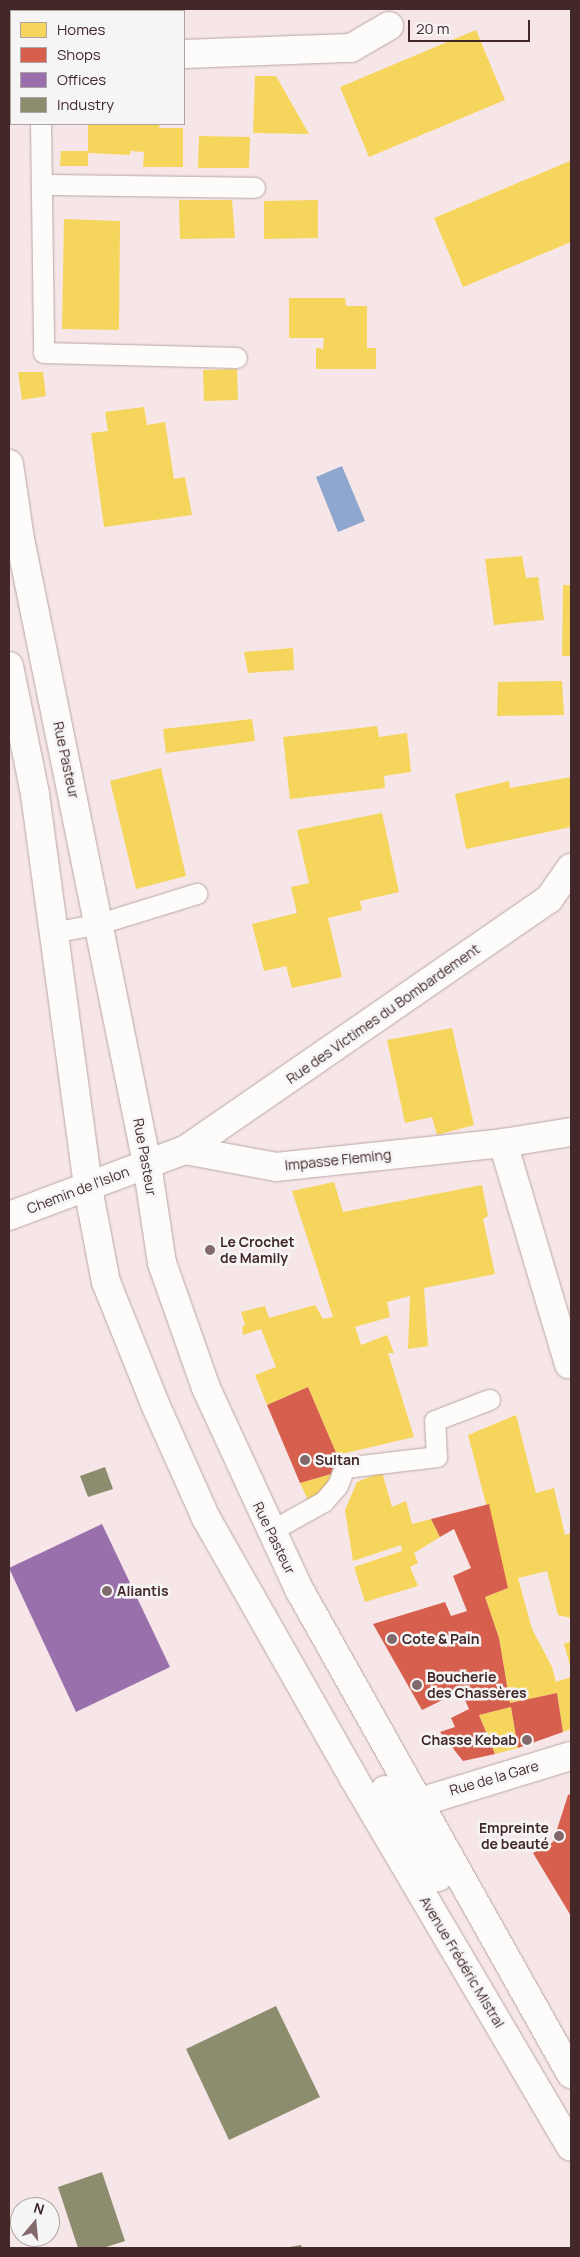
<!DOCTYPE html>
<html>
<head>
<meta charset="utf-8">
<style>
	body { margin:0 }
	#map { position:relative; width:580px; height:2257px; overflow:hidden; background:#f7e6e7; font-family:Manrope,sans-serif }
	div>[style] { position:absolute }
	.water>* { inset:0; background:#8fa7ce }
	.homes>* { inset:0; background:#f6d55c }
	.shops>* { inset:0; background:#d6604d }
	.offices>* { inset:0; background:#9970ab }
	.industry>* { inset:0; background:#8c8c6e }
	.roads { filter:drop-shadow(0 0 1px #b9a6a7) drop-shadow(0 0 1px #b9a6a7) }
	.service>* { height:20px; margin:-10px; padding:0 10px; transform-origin:10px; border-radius:10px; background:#fefbfb }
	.minor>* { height:28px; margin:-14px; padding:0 14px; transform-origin:14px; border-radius:14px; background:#fefbfb }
	.tertiary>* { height:28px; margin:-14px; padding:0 14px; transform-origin:14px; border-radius:14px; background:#fefbfb }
	.secondary>* { height:28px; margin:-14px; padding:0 14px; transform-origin:14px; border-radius:14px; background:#fefbfb }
	.dots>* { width:14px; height:14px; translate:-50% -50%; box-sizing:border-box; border:2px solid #f5f5f5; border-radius:50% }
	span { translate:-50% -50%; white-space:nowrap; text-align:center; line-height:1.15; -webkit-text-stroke:5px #f5f5f5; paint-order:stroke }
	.street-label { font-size:14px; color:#43282a }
	.poi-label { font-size:14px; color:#43282a; font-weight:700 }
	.left { translate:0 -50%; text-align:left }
	.right { translate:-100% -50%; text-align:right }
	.frame { position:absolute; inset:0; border:10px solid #43282a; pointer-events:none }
	.legend { position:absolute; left:10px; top:10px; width:175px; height:115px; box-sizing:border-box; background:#f5f5f5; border:1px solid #aea3a4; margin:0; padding:6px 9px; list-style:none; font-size:15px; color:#43282a }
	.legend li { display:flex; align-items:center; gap:10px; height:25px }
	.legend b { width:25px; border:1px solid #aea3a4 }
	.north { position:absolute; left:10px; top:2197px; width:50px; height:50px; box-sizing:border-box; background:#f5f5f5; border:1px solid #aea3a4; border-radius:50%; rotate:17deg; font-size:14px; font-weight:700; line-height:20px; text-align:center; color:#43282a }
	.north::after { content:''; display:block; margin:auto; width:18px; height:22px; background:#826a6c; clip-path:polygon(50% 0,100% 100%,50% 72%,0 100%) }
	.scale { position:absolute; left:408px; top:20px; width:122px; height:22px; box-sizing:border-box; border:2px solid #43282a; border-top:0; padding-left:6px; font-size:15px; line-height:18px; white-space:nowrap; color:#43282a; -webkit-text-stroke:4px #f5f5f5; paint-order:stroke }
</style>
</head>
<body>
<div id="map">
	<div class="water">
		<div style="clip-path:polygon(342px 466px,365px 521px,338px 532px,316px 477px)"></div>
	</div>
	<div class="homes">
		<div style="clip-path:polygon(476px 30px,505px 100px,369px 157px,340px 87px)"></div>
		<div style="clip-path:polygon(255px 76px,276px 76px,309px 134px,253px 133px)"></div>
		<div style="clip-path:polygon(88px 124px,160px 124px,159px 128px,183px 128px,183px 167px,143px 167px,144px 152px,130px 151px,130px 155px,88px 153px,88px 166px,60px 166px,61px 151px,88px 151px)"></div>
		<div style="clip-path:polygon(199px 136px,250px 137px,249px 168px,198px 168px)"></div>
		<div style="clip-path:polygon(570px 161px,571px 242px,463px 287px,434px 218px)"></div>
		<div style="clip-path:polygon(179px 200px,232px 200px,235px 238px,180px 239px)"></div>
		<div style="clip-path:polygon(318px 200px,318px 238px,264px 239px,264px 201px)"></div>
		<div style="clip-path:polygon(64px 219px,120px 221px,119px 330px,62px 329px)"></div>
		<div style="clip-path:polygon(289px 298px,345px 298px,346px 306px,367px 306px,367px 348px,376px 348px,376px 369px,316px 369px,316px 348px,323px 349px,324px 338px,289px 338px)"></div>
		<div style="clip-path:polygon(237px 369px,238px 400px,204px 401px,203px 370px)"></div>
		<div style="clip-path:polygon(18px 372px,43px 372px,46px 396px,22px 400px)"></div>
		<div style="clip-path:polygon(144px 407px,147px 425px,165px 422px,174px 479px,185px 477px,192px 515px,104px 527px,91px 433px,108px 431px,105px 412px)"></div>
		<div style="clip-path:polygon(522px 556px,526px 578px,538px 577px,544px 620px,494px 625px,485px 559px)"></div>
		<div style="clip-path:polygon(563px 585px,571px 585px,571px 656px,562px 656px)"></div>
		<div style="clip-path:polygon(293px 648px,294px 670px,248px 673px,244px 652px)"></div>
		<div style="clip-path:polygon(562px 681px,564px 715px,497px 716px,498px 682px)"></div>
		<div style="clip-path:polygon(252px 719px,255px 741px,166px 753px,163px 729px)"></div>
		<div style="clip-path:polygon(377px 726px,379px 737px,407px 733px,411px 772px,384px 776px,385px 788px,290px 799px,283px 737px)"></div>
		<div style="clip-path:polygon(161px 768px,186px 876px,136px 889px,110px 781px)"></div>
		<div style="clip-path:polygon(571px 777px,571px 827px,466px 849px,455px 794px,509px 781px,510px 788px)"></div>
		<div style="clip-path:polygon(382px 813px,399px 892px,360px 901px,362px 910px,328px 918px,342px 977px,292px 988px,286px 966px,264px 971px,252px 924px,297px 913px,291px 887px,309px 883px,297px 830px)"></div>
		<div style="clip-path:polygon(452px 1028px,474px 1125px,437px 1135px,432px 1117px,405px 1123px,387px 1040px)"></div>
		<div style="clip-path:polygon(334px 1182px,343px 1212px,482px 1185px,488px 1216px,483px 1219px,495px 1274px,424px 1288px,428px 1346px,408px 1349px,410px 1296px,387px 1302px,390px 1317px,355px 1327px,361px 1345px,387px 1335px,394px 1353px,388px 1353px,414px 1437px,337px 1455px,308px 1387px,267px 1405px,255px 1375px,276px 1367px,261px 1329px,243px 1335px,242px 1327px,245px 1325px,241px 1312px,265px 1306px,269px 1318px,315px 1305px,323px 1319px,333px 1317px,292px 1191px)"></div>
		<div style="clip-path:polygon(516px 1415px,536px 1493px,554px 1488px,565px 1535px,571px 1533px,571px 1618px,558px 1615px,547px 1571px,518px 1578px,532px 1629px,552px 1667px,556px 1682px,571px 1677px,571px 1729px,563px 1732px,557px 1693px,510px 1703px,499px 1638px,485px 1597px,508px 1588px,468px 1435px)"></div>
		<div style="clip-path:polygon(382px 1472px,392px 1507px,406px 1501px,412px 1524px,431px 1519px,440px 1537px,414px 1553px,418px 1563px,410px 1567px,418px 1586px,365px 1602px,354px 1567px,402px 1551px,401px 1545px,353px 1561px,345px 1510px,357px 1482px)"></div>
		<div style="clip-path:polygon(331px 1474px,323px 1494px,308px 1500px,300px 1483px)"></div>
		<div style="clip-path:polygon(571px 1641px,571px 1669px,564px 1644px)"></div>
		<div style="clip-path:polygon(511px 1707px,518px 1748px,495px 1754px,479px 1715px)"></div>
	</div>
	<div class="shops">
		<div style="clip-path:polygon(308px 1387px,337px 1455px,331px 1474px,300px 1483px,267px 1405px)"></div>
		<div style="clip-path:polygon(489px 1504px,508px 1588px,485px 1597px,499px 1638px,510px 1703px,557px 1693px,563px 1732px,518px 1748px,511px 1707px,479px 1715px,495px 1754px,463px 1761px,440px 1732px,455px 1727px,451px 1718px,469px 1709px,461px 1691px,422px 1710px,373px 1624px,445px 1602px,451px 1616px,467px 1611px,453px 1576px,471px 1568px,454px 1529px,440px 1537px,431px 1519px)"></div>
		<div style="clip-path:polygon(571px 1794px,571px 1916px,533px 1853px,553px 1842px,568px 1795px)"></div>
	</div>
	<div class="offices">
		<div style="clip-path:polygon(102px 1524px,170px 1667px,76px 1712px,9px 1568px)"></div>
	</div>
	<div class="industry">
		<div style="clip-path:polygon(105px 1467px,113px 1489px,88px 1497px,80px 1476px)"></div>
		<div style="clip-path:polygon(276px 2006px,320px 2097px,229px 2140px,186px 2049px)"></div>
		<div style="clip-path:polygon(102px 2172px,125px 2241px,103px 2248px,78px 2248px,58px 2187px)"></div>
		<div style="clip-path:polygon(301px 2245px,302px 2248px,290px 2248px,290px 2247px)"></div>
	</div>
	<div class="roads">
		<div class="service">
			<div style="left:41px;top:124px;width:229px;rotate:89.2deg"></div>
			<div style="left:44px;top:353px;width:193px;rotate:1.5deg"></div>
			<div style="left:44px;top:185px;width:211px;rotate:0.8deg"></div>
			<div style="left:53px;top:933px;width:48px;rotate:-10.8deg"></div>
			<div style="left:100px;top:924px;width:102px;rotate:-17.2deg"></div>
			<div style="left:272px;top:1531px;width:60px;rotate:-29.1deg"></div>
			<div style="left:324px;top:1502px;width:21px;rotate:-49deg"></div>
			<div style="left:338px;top:1486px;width:19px;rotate:-69deg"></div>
			<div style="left:345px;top:1468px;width:93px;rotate:-6.8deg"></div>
			<div style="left:437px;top:1457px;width:36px;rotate:-93deg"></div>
			<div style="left:435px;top:1421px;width:59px;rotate:-20.9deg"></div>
		</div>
		<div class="minor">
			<div style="left:48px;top:9px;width:2px;rotate:63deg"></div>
			<div style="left:184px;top:54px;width:167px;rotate:-2.1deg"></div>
			<div style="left:351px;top:48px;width:44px;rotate:-30.1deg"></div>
			<div style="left:503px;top:1143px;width:231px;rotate:73.4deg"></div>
			<div style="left:185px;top:1150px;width:442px;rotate:-34.6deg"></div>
			<div style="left:549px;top:899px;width:38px;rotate:-55deg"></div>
			<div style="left:9px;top:1216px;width:188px;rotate:-20.6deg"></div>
			<div style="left:185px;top:1150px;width:93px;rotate:10.6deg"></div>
			<div style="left:276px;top:1167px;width:228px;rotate:-6deg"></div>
			<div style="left:503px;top:1143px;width:69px;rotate:-9.2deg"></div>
		</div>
		<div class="tertiary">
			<div style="left:396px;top:1794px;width:23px;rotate:23deg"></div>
			<div style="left:417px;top:1803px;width:161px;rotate:-17deg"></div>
		</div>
		<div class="secondary">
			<div style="left:9px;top:464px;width:76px;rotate:81.7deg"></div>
			<div style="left:20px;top:539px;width:638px;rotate:78.51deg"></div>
			<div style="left:147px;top:1164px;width:100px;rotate:81.4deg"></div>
			<div style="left:162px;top:1263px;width:133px;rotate:70.6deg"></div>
			<div style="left:206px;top:1388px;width:224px;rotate:65.2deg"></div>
			<div style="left:300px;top:1591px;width:554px;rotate:60.7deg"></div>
			<div style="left:9px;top:666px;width:131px;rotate:78.5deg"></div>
			<div style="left:35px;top:794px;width:398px;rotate:82.3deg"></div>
			<div style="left:88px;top:1188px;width:96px;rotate:79.2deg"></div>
			<div style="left:106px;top:1282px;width:131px;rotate:68.1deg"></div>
			<div style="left:155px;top:1404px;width:125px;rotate:65.9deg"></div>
			<div style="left:206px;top:1518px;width:298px;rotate:60.4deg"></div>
			<div style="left:353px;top:1777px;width:429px;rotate:59.5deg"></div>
			<div style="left:385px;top:1790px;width:102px;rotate:58.7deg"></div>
		</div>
	</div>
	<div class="dots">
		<div style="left:210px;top:1250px;background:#826a6c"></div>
		<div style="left:305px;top:1460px;background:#826a6c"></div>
		<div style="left:107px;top:1591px;background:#826a6c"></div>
		<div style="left:392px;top:1639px;background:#826a6c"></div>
		<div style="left:417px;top:1685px;background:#826a6c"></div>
		<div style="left:527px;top:1740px;background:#826a6c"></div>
		<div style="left:559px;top:1836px;background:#826a6c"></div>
	</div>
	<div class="street-label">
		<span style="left:66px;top:760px;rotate:78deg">Rue Pasteur</span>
		<span style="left:383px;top:1014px;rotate:-35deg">Rue des Victimes du Bombardement</span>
		<span style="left:145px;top:1157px;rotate:80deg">Rue Pasteur</span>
		<span style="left:338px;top:1160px;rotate:-6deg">Impasse Fleming</span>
		<span style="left:78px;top:1190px;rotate:-21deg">Chemin de l'Islon</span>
		<span style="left:274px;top:1538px;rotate:64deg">Rue Pasteur</span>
		<span style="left:494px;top:1778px;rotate:-16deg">Rue de la Gare</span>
		<span style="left:462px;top:1962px;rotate:59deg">Avenue Frédéric Mistral</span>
	</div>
	<div class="poi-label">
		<span class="left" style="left:220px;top:1250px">Le Crochet<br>de Mamily</span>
		<span class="left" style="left:315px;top:1460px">Sultan</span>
		<span class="left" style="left:117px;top:1591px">Aliantis</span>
		<span class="left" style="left:402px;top:1639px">Cote &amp; Pain</span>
		<span class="left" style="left:427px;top:1685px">Boucherie<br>des Chassères</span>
		<span class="right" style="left:517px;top:1740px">Chasse Kebab</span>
		<span class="right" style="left:549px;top:1836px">Empreinte<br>de beauté</span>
	</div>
	<div class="frame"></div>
	<ul class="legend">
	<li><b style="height:14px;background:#f6d55c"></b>Homes</li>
	<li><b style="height:14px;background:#d6604d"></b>Shops</li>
	<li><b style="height:14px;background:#9970ab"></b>Offices</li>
	<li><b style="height:14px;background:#8c8c6e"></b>Industry</li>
	</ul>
	<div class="north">N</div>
	<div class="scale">20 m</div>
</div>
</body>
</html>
